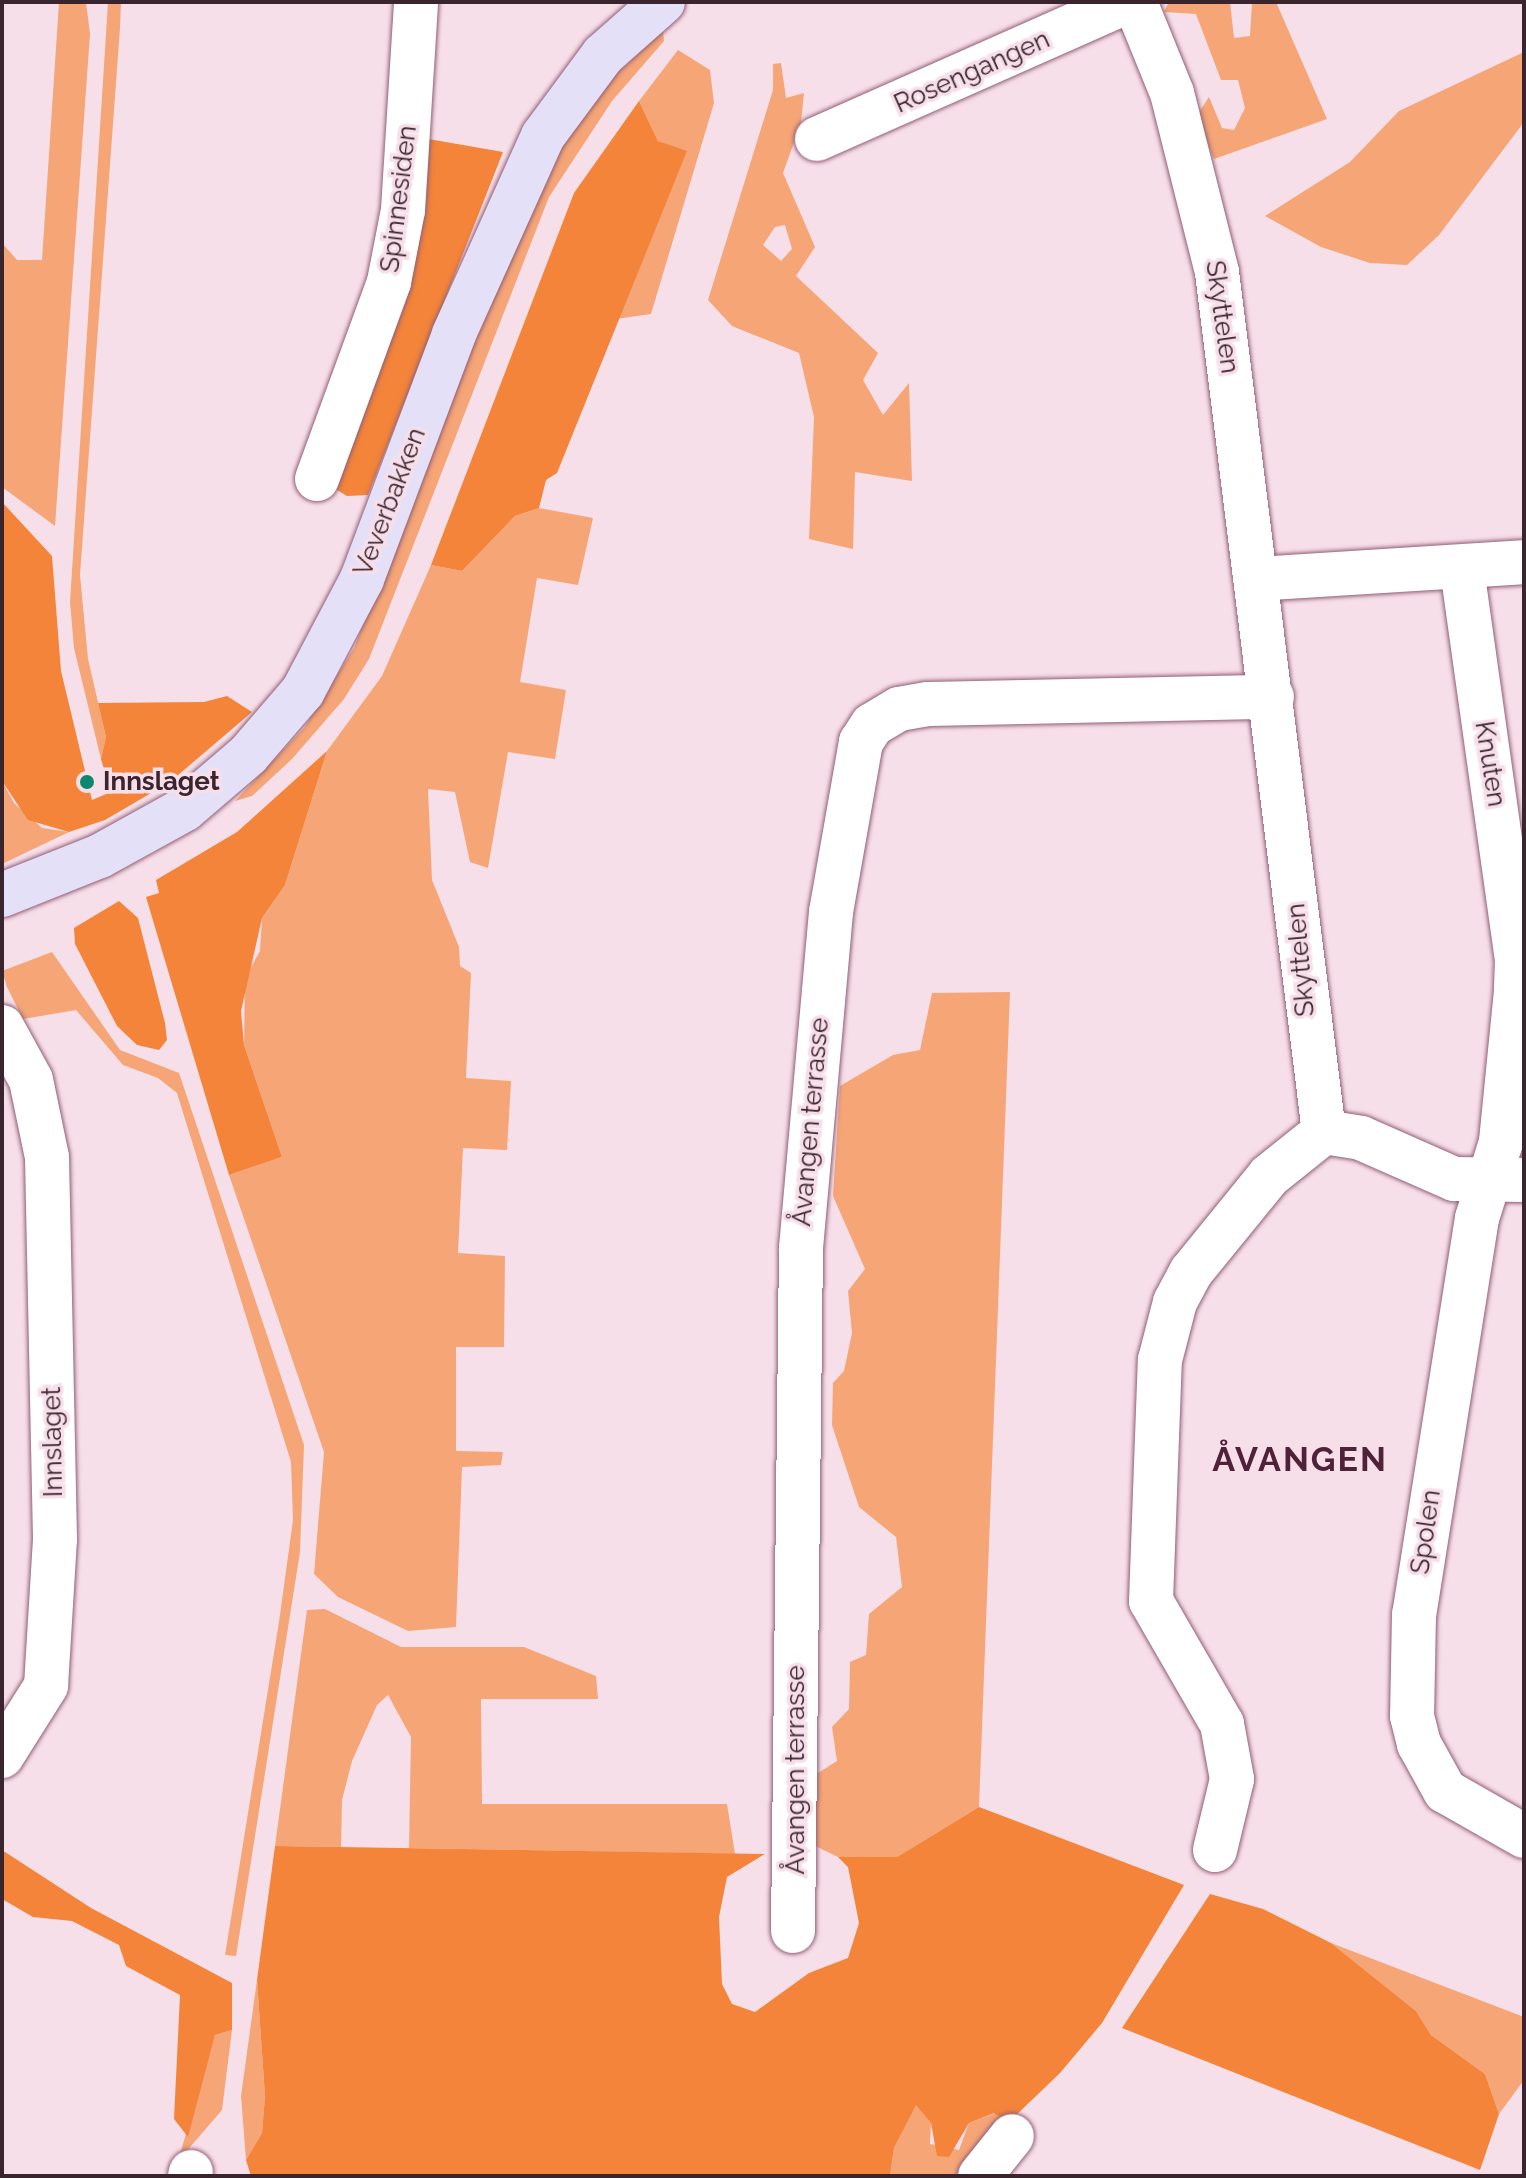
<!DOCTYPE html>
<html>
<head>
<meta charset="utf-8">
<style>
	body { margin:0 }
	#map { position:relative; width:1526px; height:2178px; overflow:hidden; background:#f7dfe9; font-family:Raleway,sans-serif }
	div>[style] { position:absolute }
	.green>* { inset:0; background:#f5a576 }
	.forest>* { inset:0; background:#f38439 }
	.roads { filter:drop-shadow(0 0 2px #925e76) drop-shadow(0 0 2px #925e76) }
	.street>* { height:44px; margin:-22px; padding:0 22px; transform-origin:22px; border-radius:22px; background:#fff }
	.secondary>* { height:44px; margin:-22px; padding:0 22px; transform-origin:22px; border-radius:22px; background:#e4e0f7 }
	.dots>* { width:22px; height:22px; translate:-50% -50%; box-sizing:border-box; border:4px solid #f7dfe9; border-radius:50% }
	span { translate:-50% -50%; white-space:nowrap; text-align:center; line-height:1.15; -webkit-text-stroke:7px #f7dfe9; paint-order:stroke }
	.street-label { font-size:26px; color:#3a242e }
	.poi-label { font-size:26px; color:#3a242e; font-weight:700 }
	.left { translate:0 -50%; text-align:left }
	.district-label { font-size:34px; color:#502239; font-weight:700; letter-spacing:2px }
	.frame { position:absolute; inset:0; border:4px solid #3a242e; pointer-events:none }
</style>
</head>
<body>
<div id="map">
	<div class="green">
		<div style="clip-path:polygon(59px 2px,86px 2px,90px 34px,55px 526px,2px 487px,2px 243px,17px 260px,42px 260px)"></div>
		<div style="clip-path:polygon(108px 2px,121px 2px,120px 28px,80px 575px,88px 659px,106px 737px,101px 759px,74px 648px,70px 602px)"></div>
		<div style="clip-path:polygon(1169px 2px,1230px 2px,1234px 38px,1250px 36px,1252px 2px,1276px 2px,1327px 119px,1214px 159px,1196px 117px,1209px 97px,1222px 128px,1234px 130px,1245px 108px,1238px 80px,1221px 80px,1196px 14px,1164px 12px)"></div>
		<div style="clip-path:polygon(663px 31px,664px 41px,612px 101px,549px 197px,369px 659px,344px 699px,292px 759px,252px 796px,235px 801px,304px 728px,354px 648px,467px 356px,566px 139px,612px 78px)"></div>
		<div style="clip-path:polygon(678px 50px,710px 70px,714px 103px,651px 314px,616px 319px,686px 152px,658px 141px,639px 101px)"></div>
		<div style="clip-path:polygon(1524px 52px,1524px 122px,1439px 235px,1407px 265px,1370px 263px,1321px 247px,1265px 216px,1350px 162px,1399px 111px)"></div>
		<div style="clip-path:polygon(evenodd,781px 63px,786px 98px,804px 93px,801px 123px,783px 173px,815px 247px,796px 276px,878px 353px,863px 380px,883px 415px,909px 383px,912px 481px,855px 472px,853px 549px,809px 539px,814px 417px,799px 353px,732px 326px,708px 300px,773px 90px,773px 64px,781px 63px,785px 225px,792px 249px,781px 261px,763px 245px,775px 227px,785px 225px)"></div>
		<div style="clip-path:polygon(539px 508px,593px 518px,578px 585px,537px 578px,520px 682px,566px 690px,555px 759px,508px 752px,488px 868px,470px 862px,455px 792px,428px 789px,432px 880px,459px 947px,460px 966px,471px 973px,466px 1078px,511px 1081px,507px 1150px,463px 1148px,458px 1253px,505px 1256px,504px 1347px,456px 1347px,456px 1451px,503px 1452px,501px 1465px,462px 1467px,456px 1627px,408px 1631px,338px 1597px,314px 1574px,324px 1452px,229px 1175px,282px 1157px,244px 1045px,245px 978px,260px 951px,262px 918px,285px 885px,327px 751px,382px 676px,431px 565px,462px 571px,515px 516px)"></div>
		<div style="clip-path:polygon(2px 781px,14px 803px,42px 828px,69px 832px,2px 864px)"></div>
		<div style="clip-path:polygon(52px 952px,120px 1050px,179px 1073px,304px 1445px,300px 1552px,236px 1956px,225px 1955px,279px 1622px,293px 1520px,291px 1462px,177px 1093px,158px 1078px,123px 1065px,76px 1010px,23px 1019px,7px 987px,2px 971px)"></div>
		<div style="clip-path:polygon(1010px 992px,979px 1807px,897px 1857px,838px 1857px,807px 1842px,810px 1778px,837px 1761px,832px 1727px,849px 1709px,850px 1662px,866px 1655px,869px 1614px,902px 1587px,896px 1537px,859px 1507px,832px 1425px,833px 1383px,844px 1371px,852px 1333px,848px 1291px,865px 1269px,833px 1196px,840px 1086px,893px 1055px,920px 1050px,932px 993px)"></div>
		<div style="clip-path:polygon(325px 1609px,401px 1647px,524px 1647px,596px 1676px,598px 1699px,481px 1699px,482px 1804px,727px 1804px,735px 1854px,409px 1848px,411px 1737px,388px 1695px,377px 1705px,352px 1761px,342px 1800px,341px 1847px,275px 1846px,307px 1610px)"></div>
		<div style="clip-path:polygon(1331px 1943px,1524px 2017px,1524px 2080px,1499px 2114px,1485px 2074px,1431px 2035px,1416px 2011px)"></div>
		<div style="clip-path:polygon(257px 1980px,265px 2096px,262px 2133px,246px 2160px,241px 2096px)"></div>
		<div style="clip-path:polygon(232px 2030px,222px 2110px,178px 2161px,215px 2035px)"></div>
		<div style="clip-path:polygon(916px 2104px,931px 2123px,930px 2144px,959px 2150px,969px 2123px,995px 2113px,1003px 2117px,960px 2176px,890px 2176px,894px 2148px)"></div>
	</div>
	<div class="forest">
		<div style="clip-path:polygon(639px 101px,658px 141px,687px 151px,557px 473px,546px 480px,539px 508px,515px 516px,462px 571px,431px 565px,574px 193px)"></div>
		<div style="clip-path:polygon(423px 138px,503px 152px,368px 495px,347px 496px,329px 485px)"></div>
		<div style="clip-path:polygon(2px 502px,52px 556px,61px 671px,92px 800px,111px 792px,101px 759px,106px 737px,98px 703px,204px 702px,227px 696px,252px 712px,170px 782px,105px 820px,69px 832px,28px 820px,2px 781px)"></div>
		<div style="clip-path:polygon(327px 751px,285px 885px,262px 918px,241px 1011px,244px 1045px,282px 1157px,229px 1175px,146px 897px,159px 893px,156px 880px,237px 832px)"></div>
		<div style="clip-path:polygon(119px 901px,138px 918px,165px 1023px,167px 1040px,159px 1050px,137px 1045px,117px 1026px,75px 944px,74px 928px)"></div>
		<div style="clip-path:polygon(979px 1807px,1184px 1885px,1102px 2023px,1060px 2073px,1008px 2123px,994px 2113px,969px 2123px,949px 2157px,937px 2156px,931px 2123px,916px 2105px,894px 2148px,890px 2176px,251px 2176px,246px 2160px,262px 2133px,265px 2096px,257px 1980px,275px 1846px,765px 1854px,727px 1877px,719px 1917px,722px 1984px,732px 2004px,755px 2012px,809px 1973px,848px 1958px,859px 1923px,848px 1867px,838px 1857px,897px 1857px)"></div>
		<div style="clip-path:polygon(2px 1850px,91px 1908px,232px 1983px,232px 2030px,215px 2035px,188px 2137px,174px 2119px,180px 1995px,126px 1966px,119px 1945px,72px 1921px,33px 1917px,2px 1899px)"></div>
		<div style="clip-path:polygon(1210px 1894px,1263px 1909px,1331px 1943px,1416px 2011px,1431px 2035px,1485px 2074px,1499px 2114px,1480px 2170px,1122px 2028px)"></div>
	</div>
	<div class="roads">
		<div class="street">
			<div style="left:1135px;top:2px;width:98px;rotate:67.9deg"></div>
			<div style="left:1172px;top:93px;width:185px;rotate:75.9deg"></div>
			<div style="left:1217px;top:272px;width:867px;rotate:82.91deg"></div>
			<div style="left:817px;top:139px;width:338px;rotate:-23.9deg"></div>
			<div style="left:317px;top:479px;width:210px;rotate:-69.9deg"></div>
			<div style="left:389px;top:282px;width:73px;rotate:-79deg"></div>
			<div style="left:403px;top:210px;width:208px;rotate:-86.4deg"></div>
			<div style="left:1462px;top:569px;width:394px;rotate:82deg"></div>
			<div style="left:1517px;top:959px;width:32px;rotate:92deg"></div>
			<div style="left:1516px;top:991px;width:152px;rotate:95.7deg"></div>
			<div style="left:1501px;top:1142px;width:80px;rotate:107.5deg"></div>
			<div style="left:1477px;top:1218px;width:401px;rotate:99deg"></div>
			<div style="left:1414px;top:1614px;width:102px;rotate:91.1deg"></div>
			<div style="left:1412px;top:1716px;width:29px;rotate:76deg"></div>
			<div style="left:1419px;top:1744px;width:54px;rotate:61deg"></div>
			<div style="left:1445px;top:1791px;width:91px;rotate:29.7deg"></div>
			<div style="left:1256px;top:579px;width:269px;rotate:-3.6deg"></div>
			<div style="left:2px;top:1027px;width:60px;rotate:61.3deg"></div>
			<div style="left:31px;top:1080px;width:79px;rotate:78.3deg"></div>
			<div style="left:47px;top:1157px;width:382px;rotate:88.8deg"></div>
			<div style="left:55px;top:1539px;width:147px;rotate:93.5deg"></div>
			<div style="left:46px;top:1686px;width:83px;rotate:122.2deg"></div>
			<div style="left:1324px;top:1132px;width:37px;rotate:9deg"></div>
			<div style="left:1361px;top:1138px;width:102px;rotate:23.8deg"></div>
			<div style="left:1454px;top:1179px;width:70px;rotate:0.8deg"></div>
			<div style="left:1215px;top:1850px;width:73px;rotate:-76.5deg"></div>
			<div style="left:1232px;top:1779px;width:56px;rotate:-100.3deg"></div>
			<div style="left:1222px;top:1724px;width:142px;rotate:-120deg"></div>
			<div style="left:1151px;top:1601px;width:241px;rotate:-87.9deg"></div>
			<div style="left:1160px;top:1360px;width:60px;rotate:-75.5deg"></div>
			<div style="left:1175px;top:1302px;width:34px;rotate:-62deg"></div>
			<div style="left:1191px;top:1272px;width:124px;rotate:-50.9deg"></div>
			<div style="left:1269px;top:1176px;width:70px;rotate:-38.7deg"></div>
			<div style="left:793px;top:1931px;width:683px;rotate:-89.33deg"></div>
			<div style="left:801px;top:1248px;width:337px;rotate:-84.9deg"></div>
			<div style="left:831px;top:912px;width:173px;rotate:-80deg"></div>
			<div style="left:861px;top:742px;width:20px;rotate:-57deg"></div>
			<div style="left:872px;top:725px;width:31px;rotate:-31deg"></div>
			<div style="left:899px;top:709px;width:29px;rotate:-10deg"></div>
			<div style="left:928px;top:704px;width:344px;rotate:-1.2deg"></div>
			<div style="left:190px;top:2176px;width:4px;rotate:-76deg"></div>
			<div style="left:980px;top:2176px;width:51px;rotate:-51.3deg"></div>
		</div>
		<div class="secondary">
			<div style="left:2px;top:895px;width:105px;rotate:-21.7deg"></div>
			<div style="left:100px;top:856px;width:97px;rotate:-28.9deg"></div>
			<div style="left:185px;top:809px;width:83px;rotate:-40.6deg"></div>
			<div style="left:248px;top:755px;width:84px;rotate:-49.3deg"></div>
			<div style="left:303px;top:691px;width:127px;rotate:-62.2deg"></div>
			<div style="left:362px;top:579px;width:262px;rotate:-69.4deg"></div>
			<div style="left:454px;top:334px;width:217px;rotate:-65.8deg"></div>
			<div style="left:543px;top:136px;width:101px;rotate:-53.5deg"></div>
			<div style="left:603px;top:55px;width:80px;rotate:-41.5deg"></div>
		</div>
	</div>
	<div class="dots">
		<div style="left:87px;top:782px;background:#0c896c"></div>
	</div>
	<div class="street-label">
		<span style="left:972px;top:72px;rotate:-24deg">Rosengangen</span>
		<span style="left:399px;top:199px;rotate:-83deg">Spinnesiden</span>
		<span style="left:1222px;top:317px;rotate:82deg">Skyttelen</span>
		<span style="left:390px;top:502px;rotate:-69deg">Veverbakken</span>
		<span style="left:1490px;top:764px;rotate:81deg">Knuten</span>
		<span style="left:1301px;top:960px;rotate:-95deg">Skyttelen</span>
		<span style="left:811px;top:1122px;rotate:-85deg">Åvangen terrasse</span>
		<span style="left:53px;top:1442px;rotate:-91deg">Innslaget</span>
		<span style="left:1426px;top:1532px;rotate:-82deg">Spolen</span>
		<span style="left:796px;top:1770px;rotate:-90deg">Åvangen terrasse</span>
	</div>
	<div class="poi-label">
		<span class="left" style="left:103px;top:782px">Innslaget</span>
	</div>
	<div class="district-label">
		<span style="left:1300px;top:1460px">ÅVANGEN</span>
	</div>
	<div class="frame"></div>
</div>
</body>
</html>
